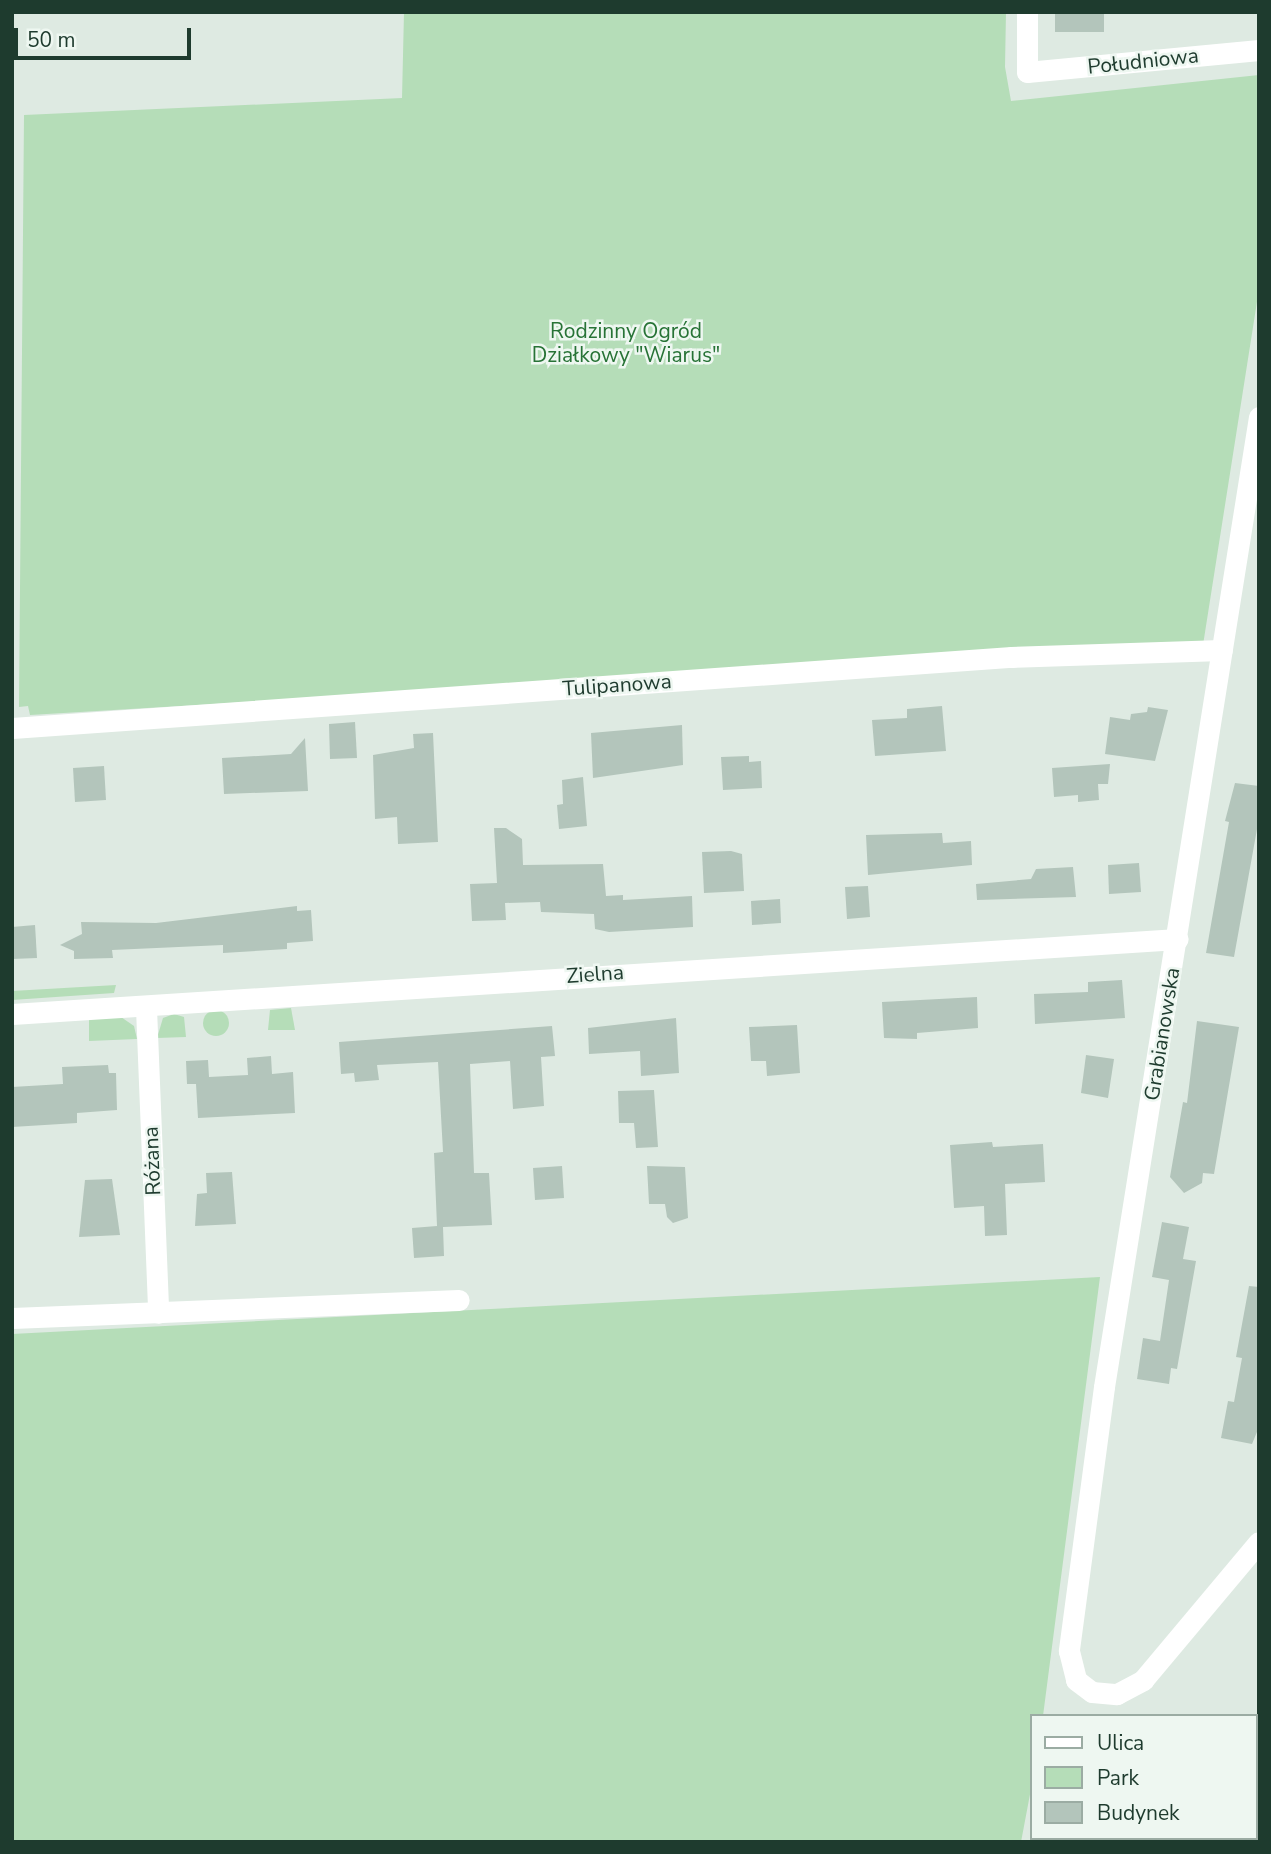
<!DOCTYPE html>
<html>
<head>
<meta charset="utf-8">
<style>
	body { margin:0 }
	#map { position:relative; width:1271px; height:1854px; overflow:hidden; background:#deeae2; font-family:"Nunito Sans",sans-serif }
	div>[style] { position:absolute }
	.green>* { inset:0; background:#b5ddb8 }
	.round { border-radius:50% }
	.building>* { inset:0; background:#b3c5bb }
	.minor>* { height:21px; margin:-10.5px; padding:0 10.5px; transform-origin:10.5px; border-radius:10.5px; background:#fff }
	span { translate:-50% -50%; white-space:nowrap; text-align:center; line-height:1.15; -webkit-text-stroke:5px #eef7f1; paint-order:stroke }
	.street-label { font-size:21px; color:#1e3b2e }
	.park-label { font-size:21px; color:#277336 }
	.frame { position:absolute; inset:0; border:14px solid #1e3b2e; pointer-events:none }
	.legend { position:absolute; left:1030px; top:1714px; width:228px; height:126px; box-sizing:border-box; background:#eef7f1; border:2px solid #9baca3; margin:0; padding:9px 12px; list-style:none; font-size:21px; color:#1e3b2e }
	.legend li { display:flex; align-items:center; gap:14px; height:35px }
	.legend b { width:35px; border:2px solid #9baca3 }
	.scale { position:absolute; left:14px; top:28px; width:177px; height:32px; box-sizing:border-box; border:4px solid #1e3b2e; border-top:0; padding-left:9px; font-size:21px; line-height:24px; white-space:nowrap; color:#1e3b2e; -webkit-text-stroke:5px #eef7f1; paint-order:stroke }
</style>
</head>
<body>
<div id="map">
	<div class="green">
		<div style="clip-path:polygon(404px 12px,1006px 12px,1005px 67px,1011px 101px,1259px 75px,1259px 289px,1203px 645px,30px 715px,28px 706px,19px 707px,24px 115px,402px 98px)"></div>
		<div style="clip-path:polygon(116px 985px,114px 993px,12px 1000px,12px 991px)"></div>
		<div style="clip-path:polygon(291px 1008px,295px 1030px,268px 1030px,270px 1010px)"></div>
		<div class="round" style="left:203px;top:1010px;width:26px;height:26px"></div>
		<div style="clip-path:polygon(174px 1014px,184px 1017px,186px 1037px,157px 1038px,163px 1018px)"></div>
		<div style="clip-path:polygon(121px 1017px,134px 1026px,137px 1039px,89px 1041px,89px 1019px)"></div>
		<div style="clip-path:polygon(1100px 1277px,1043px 1716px,1031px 1716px,1031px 1789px,1021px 1842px,12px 1842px,12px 1334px)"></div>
	</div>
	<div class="building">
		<div style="clip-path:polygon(1055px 12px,1104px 12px,1104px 32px,1055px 32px)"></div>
		<div style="clip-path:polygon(942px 706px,946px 751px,875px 756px,872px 720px,907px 718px,907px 709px)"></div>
		<div style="clip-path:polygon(1148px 707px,1168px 710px,1155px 761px,1105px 754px,1110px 717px,1130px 720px,1131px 714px,1147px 712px)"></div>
		<div style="clip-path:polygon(355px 722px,357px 758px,330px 759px,329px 724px)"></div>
		<div style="clip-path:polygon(682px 725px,683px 765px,593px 778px,591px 733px)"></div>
		<div style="clip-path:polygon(433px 733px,438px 842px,398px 844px,397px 817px,375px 819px,373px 755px,414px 748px,413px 734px)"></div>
		<div style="clip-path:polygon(305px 738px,308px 791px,224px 794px,222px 758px,291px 754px)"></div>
		<div style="clip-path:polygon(749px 756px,749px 762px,761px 761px,762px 788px,723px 790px,721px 757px)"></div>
		<div style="clip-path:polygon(1110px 764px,1108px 784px,1098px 784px,1099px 800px,1078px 802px,1078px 795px,1054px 797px,1052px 768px)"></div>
		<div style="clip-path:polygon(104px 766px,106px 800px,75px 802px,73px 768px)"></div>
		<div style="clip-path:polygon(583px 777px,587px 826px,559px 829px,557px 805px,563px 804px,562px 780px)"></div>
		<div style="clip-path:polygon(1235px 783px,1259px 786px,1259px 818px,1234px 957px,1206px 953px,1229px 822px,1225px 821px)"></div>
		<div style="clip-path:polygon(494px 828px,506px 828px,522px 839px,523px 865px,603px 864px,606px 896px,623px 895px,623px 900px,692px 896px,693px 927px,609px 932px,595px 929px,594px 914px,541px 912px,540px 902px,505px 903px,506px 920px,472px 921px,470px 884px,497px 883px)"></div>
		<div style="clip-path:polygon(942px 833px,943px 843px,971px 841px,972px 865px,868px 875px,866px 835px)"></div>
		<div style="clip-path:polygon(731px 851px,742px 854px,744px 891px,704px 893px,702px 852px)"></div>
		<div style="clip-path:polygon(1139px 863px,1141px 892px,1109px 894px,1108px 865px)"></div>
		<div style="clip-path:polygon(1073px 867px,1076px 897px,977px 900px,976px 884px,1031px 879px,1036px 869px)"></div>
		<div style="clip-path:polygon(868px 886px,870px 917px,847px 919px,845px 887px)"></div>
		<div style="clip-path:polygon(780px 899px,781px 923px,752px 925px,751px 901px)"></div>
		<div style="clip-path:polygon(297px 906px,297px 911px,311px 910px,313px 941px,287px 943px,287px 949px,223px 953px,223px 945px,112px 950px,113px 958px,74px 959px,74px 951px,60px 945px,82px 934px,81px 922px,156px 923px)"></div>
		<div style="clip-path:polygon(35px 925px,37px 958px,12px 959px,12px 927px)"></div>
		<div style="clip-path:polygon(1122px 980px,1125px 1018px,1035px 1024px,1034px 994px,1088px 992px,1088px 982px)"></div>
		<div style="clip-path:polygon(977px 997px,978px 1028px,917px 1033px,917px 1039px,884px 1038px,882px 1002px)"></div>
		<div style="clip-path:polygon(676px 1018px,679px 1073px,641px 1076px,640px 1051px,589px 1054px,588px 1028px)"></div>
		<div style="clip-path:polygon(1197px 1021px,1239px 1027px,1214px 1174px,1203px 1173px,1202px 1183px,1184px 1193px,1170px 1177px,1183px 1102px,1187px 1103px)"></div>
		<div style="clip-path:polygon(797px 1025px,800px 1073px,767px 1076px,766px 1061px,751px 1061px,749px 1027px)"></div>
		<div style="clip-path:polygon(552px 1026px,555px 1056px,541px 1057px,544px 1106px,513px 1109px,510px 1061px,470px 1064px,474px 1173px,489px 1173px,492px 1225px,443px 1227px,444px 1256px,414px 1258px,412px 1228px,437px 1226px,434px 1153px,443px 1152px,438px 1062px,377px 1065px,379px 1080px,355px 1082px,354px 1073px,341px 1074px,339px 1042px)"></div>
		<div style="clip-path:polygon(1086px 1055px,1114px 1059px,1108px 1098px,1081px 1093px)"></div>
		<div style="clip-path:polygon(271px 1056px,272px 1074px,293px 1072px,295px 1113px,198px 1118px,196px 1084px,187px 1084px,186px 1061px,208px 1060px,209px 1077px,228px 1076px,248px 1075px,247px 1058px)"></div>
		<div style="clip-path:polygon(108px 1065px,109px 1073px,116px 1073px,117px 1110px,77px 1113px,77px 1123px,12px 1127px,12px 1087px,63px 1084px,62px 1067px)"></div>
		<div style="clip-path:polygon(654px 1090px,658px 1147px,636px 1148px,634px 1123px,619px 1123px,618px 1091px)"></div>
		<div style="clip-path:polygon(992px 1142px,993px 1147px,1043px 1144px,1045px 1182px,1005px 1184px,1007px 1235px,985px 1236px,984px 1206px,954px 1208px,950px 1145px)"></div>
		<div style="clip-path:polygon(562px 1166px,564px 1198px,535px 1200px,533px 1168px)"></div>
		<div style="clip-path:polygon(647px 1166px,685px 1167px,688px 1218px,673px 1223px,667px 1217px,665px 1204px,649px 1204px)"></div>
		<div style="clip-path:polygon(232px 1172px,236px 1224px,195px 1226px,197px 1194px,207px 1193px,206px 1173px)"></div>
		<div style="clip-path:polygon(112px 1179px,120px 1235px,79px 1237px,85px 1180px)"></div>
		<div style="clip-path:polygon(1162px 1222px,1189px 1227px,1183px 1259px,1196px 1261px,1177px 1369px,1171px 1368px,1169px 1384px,1137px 1379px,1143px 1338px,1160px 1341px,1169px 1280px,1152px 1277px)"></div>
		<div style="clip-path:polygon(1249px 1286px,1259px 1287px,1259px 1427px,1252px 1444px,1221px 1438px,1228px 1401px,1234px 1402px,1242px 1358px,1236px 1357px)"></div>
	</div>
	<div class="minor">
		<div style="left:1027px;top:12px;width:60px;rotate:90deg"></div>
		<div style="left:1027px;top:72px;width:233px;rotate:-5.4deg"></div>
		<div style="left:1259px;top:417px;width:982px;rotate:99.08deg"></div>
		<div style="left:1104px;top:1387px;width:266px;rotate:97.6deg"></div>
		<div style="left:1069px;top:1651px;width:30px;rotate:76deg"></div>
		<div style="left:1076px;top:1680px;width:20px;rotate:37deg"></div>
		<div style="left:1092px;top:1692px;width:25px;rotate:5deg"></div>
		<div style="left:1117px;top:1694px;width:30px;rotate:-28deg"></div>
		<div style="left:1143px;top:1680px;width:180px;rotate:-50deg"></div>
		<div style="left:12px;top:728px;width:1002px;rotate:-4.07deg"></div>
		<div style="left:1011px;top:657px;width:211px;rotate:-1.9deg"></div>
		<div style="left:146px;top:1008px;width:305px;rotate:87.7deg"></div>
		<div style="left:12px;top:1014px;width:1168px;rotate:-3.68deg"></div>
		<div style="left:12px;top:1318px;width:447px;rotate:-2.3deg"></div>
	</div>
	<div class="street-label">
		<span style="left:1143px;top:61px;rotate:-6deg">Południowa</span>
		<span style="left:617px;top:685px;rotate:-4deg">Tulipanowa</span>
		<span style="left:595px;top:974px;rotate:-4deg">Zielna</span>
		<span style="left:1162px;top:1034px;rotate:-81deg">Grabianowska</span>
		<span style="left:152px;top:1161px;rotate:-92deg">Różana</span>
	</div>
	<div class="park-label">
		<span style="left:626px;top:343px">Rodzinny Ogród<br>Działkowy "Wiarus"</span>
	</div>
	<div class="frame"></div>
	<ul class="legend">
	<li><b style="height:9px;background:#fff"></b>Ulica</li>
	<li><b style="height:19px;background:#b5ddb8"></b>Park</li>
	<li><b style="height:19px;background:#b3c5bb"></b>Budynek</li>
	</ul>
	<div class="scale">50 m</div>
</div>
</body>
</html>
